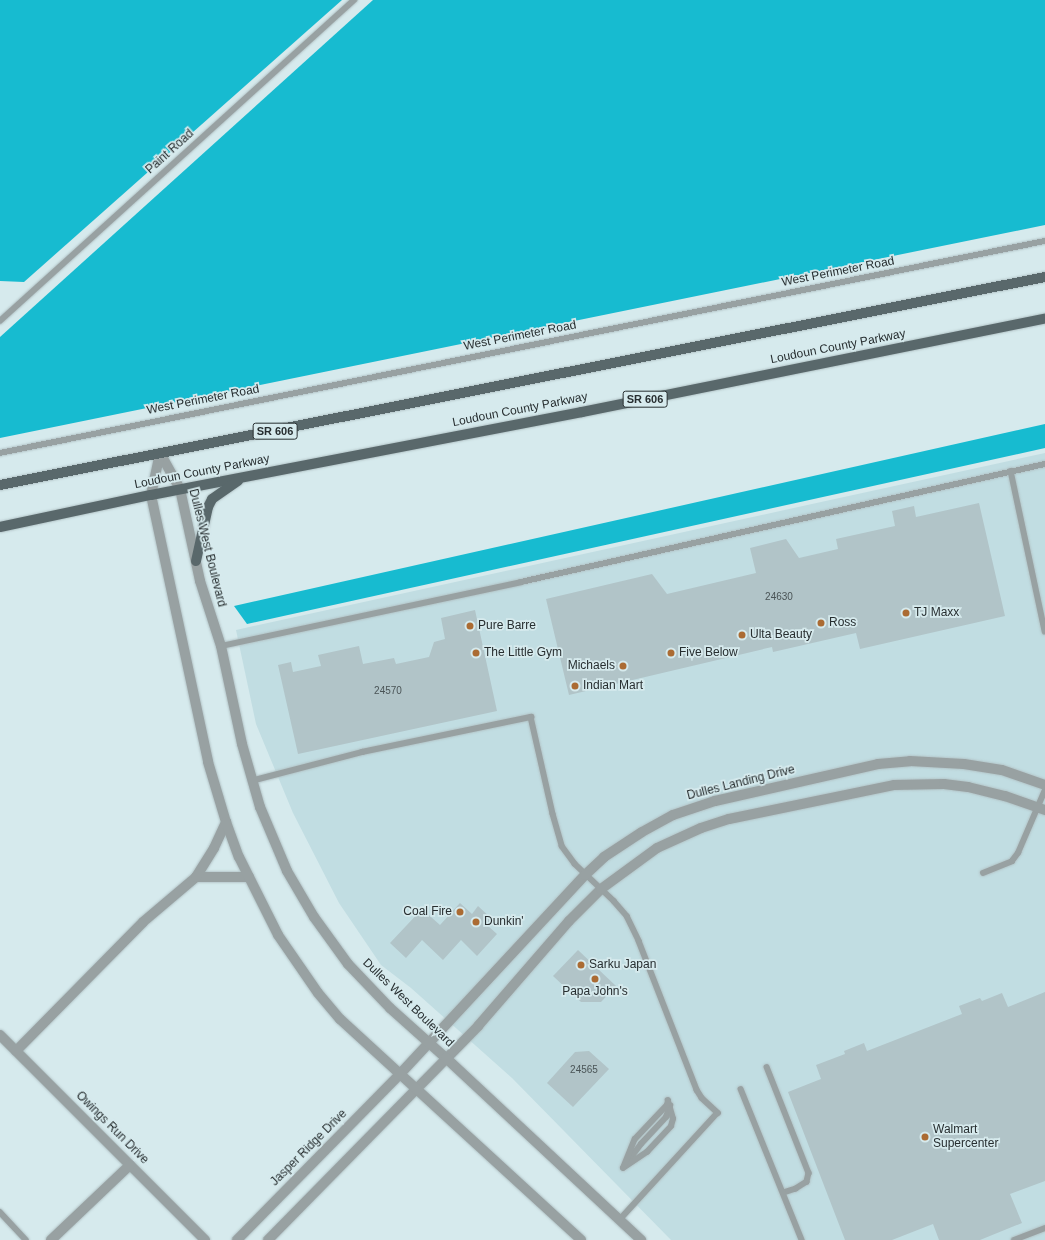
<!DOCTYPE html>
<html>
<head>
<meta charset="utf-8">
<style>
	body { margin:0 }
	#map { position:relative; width:1045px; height:1240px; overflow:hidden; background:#d6eaed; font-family:Arial,sans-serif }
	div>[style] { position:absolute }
	.built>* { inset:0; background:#c1dde2 }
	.forest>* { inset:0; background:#17bbd0 }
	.building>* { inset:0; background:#b1c4c8 }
	.roads { filter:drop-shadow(0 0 1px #b3c4c7) drop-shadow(0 0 1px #b3c4c7) }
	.service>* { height:5.5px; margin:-2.75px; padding:0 2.75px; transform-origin:2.75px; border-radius:2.75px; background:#98a1a2 }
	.minor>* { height:10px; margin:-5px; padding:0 5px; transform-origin:5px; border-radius:5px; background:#98a1a2 }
	.tertiary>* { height:10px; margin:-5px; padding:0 5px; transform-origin:5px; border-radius:5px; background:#98a1a2 }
	.primary>* { height:10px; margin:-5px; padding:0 5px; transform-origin:5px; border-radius:5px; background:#59686b }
	.dots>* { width:11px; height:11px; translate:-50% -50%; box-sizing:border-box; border:2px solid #d6eaed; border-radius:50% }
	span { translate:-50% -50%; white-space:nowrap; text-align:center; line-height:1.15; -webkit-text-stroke:3.5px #d6eaed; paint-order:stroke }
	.number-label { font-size:10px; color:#4a5456 }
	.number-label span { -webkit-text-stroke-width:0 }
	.shield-label span { padding:1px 3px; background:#d6eaed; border:1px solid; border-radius:3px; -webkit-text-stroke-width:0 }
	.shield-label { font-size:11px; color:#272e30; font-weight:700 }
	.street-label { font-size:12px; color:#272e30 }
	.poi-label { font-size:12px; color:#272e30 }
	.left { translate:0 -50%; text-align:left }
	.right { translate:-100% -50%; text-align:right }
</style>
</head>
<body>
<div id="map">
	<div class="built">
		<div style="clip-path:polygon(1045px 453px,1045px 1240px,671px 1240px,512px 1078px,411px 988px,381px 965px,339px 903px,293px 813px,256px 724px,236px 630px)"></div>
	</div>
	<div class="forest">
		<div style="clip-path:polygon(0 0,342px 0,24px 282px,0 281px)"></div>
		<div style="clip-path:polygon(373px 0,1045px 0,1045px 225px,0 438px,0 337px)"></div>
		<div style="clip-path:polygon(1045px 424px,1045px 448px,247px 624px,234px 606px)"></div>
	</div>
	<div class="building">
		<div style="clip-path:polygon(979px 503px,1005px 616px,860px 649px,856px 633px,773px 652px,772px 647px,569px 695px,546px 599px,652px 574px,667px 594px,756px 573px,750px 548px,786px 539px,799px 558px,838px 549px,836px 539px,895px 526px,892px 511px,914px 506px,916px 517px)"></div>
		<div style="clip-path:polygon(475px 610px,497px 711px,298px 754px,278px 665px,291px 662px,293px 672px,321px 666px,318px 655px,359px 646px,363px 664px,394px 658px,396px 664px,429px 657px,434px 642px,445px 639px,441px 618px)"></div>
		<div style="clip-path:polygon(460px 903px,472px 914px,478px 906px,492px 919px,487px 925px,497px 934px,477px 956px,461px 940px,443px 960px,422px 940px,406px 958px,390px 943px,422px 909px,440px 925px)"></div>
		<div style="clip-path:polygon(578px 950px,616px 986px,601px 1002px,581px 1002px,553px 976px)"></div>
		<div style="clip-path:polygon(1045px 992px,1045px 1181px,1010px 1194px,1022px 1223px,980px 1240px,939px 1240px,933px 1224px,892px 1240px,845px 1240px,788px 1092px,821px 1079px,816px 1065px,845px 1054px,844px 1051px,864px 1043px,867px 1051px,962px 1014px,959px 1006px,980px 998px,982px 1001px,1002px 993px,1008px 1007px)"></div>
		<div style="clip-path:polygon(589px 1051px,609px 1069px,573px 1107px,547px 1083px,575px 1052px)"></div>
	</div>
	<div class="roads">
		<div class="service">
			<div style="left:0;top:321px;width:478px;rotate:-42.2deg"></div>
			<div style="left:0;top:453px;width:1066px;rotate:-11.47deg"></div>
			<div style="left:1011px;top:471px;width:164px;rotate:78deg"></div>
			<div style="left:221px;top:646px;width:307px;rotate:-12deg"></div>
			<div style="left:521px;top:582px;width:537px;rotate:-12.69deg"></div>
			<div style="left:251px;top:781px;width:115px;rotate:-14.6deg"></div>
			<div style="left:362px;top:752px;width:173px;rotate:-11.7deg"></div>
			<div style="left:531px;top:717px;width:99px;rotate:77.2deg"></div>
			<div style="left:553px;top:814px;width:33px;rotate:74deg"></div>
			<div style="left:562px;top:846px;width:22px;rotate:54deg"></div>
			<div style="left:575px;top:864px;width:54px;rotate:43.5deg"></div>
			<div style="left:614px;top:901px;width:20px;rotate:49deg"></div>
			<div style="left:627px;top:916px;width:28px;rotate:64deg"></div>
			<div style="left:639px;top:941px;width:160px;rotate:68.7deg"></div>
			<div style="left:697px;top:1090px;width:9px;rotate:58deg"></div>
			<div style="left:702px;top:1098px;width:22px;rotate:43deg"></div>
			<div style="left:718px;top:1113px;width:145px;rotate:132.5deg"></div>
			<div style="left:983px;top:873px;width:31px;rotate:-22deg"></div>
			<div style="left:1012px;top:861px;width:10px;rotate:-53deg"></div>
			<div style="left:1018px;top:853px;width:69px;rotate:-66.8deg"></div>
			<div style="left:767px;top:1067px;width:114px;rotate:68.4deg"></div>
			<div style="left:809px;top:1173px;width:9px;rotate:103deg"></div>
			<div style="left:807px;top:1182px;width:13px;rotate:148deg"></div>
			<div style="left:796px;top:1189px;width:13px;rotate:162deg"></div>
			<div style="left:741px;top:1089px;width:163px;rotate:68deg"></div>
			<div style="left:629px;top:1160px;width:20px;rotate:-53deg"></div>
			<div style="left:641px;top:1144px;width:37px;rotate:-47deg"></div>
			<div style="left:666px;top:1117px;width:12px;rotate:-70deg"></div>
			<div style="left:623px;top:1168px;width:29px;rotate:-34deg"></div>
			<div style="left:647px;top:1152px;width:35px;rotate:-47deg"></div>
			<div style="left:671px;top:1126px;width:7px;rotate:-74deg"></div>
			<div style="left:673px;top:1119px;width:19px;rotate:-106deg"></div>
			<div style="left:623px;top:1168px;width:31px;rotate:-68deg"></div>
			<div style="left:635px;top:1139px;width:47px;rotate:-46.7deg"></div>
			<div style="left:667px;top:1105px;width:4px;rotate:-76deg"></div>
			<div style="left:0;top:1212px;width:38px;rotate:47deg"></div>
			<div style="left:1014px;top:1240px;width:33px;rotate:-21deg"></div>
		</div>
		<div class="minor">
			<div style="left:196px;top:877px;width:53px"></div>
			<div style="left:0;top:1035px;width:290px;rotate:45deg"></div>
			<div style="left:16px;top:1051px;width:181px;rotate:-45.4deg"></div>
			<div style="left:143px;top:922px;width:70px;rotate:-40.3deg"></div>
			<div style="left:196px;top:877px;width:34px;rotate:-58deg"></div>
			<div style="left:214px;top:848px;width:29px;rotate:-65deg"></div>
			<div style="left:51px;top:1240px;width:109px;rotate:-43.5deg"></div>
			<div style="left:237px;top:1240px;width:233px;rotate:-45.5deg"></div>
			<div style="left:400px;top:1074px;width:272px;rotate:-47.1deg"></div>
			<div style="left:585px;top:875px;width:26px;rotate:-43deg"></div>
			<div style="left:604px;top:857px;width:45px;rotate:-33.3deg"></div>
			<div style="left:642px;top:832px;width:35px;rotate:-29deg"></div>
			<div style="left:673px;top:815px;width:44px;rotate:-18.4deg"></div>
			<div style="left:715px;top:801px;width:167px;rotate:-12.8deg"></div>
			<div style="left:878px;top:764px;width:32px;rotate:-5deg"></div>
			<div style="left:910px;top:761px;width:54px;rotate:3.2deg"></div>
			<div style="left:964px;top:764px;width:38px;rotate:9deg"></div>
			<div style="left:1002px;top:770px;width:46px;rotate:19.2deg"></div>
			<div style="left:268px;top:1240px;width:300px;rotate:-45.5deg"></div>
			<div style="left:478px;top:1026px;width:139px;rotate:-49.1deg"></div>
			<div style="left:569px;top:921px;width:45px;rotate:-45deg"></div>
			<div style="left:601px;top:889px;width:69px;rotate:-36.2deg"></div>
			<div style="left:657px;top:848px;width:48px;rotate:-24.4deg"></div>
			<div style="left:701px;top:828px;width:29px;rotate:-18deg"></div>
			<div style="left:729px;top:819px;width:168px;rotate:-11.6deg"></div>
			<div style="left:894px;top:785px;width:50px;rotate:-1.1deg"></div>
			<div style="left:944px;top:784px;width:24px;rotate:7deg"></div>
			<div style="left:968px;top:787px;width:38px;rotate:14deg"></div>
			<div style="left:1005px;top:796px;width:42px;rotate:19.3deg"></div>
		</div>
		<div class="tertiary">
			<div style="left:160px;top:453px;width:41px;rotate:60.9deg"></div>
			<div style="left:180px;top:489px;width:94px;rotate:77.7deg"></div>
			<div style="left:200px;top:581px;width:68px;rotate:72.1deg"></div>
			<div style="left:221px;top:646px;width:100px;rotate:77.9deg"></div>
			<div style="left:242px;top:744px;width:66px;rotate:74.1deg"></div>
			<div style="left:260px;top:807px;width:69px;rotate:67.1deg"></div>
			<div style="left:287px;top:871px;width:53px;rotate:59.6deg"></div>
			<div style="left:314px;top:917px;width:58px;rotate:54.1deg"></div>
			<div style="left:348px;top:964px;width:61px;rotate:46.3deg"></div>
			<div style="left:390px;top:1008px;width:75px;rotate:41.8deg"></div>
			<div style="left:446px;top:1058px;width:267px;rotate:43deg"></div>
			<div style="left:160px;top:453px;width:43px;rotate:102.1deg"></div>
			<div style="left:151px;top:495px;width:273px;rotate:77.9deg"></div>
			<div style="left:208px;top:762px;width:63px;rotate:73.3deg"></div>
			<div style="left:226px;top:822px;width:37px;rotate:70deg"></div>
			<div style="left:239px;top:857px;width:87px;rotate:63.4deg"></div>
			<div style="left:278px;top:935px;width:70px;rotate:55.4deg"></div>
			<div style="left:318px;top:993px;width:34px;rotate:50deg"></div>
			<div style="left:340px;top:1019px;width:327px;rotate:42.5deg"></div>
		</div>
		<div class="primary">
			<div style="left:0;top:485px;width:1065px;rotate:-11.26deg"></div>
			<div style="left:0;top:527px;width:154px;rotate:-12deg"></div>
			<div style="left:151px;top:495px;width:439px;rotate:-10.9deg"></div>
			<div style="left:582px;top:412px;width:472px;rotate:-11.4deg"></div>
			<div style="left:196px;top:561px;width:55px;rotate:-77.5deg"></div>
			<div style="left:208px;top:507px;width:9px;rotate:-63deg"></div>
			<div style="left:212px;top:499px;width:32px;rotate:-35deg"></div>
		</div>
	</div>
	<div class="dots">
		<div style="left:906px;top:613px;background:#ab6b33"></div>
		<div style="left:821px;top:623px;background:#ab6b33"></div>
		<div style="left:470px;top:626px;background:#ab6b33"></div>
		<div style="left:742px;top:635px;background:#ab6b33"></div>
		<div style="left:476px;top:653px;background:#ab6b33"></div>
		<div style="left:671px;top:653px;background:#ab6b33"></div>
		<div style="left:623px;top:666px;background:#ab6b33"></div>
		<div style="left:575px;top:686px;background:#ab6b33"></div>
		<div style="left:460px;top:912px;background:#ab6b33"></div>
		<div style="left:476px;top:922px;background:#ab6b33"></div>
		<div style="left:581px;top:965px;background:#ab6b33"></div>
		<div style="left:595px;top:979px;background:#ab6b33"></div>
		<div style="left:925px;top:1137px;background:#ab6b33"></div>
	</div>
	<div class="number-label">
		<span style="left:779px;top:597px">24630</span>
		<span style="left:388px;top:691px">24570</span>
		<span style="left:584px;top:1070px">24565</span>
	</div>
	<div class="shield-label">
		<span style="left:645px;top:399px">SR 606</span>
		<span style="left:275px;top:431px">SR 606</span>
	</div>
	<div class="street-label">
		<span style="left:170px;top:152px;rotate:-42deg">Paint Road</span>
		<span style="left:838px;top:272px;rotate:-11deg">West Perimeter Road</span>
		<span style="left:520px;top:336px;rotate:-11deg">West Perimeter Road</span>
		<span style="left:838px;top:347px;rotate:-11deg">Loudoun County Parkway</span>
		<span style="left:203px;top:400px;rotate:-11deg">West Perimeter Road</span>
		<span style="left:520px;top:410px;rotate:-11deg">Loudoun County Parkway</span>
		<span style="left:202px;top:472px;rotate:-11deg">Loudoun County Parkway</span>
		<span style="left:207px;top:548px;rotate:76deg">Dulles West Boulevard</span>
		<span style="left:741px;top:783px;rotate:-14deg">Dulles Landing Drive</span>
		<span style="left:408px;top:1003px;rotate:44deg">Dulles West Boulevard</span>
		<span style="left:112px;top:1128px;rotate:45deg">Owings Run Drive</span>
		<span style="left:309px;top:1148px;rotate:-45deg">Jasper Ridge Drive</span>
	</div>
	<div class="poi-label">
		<span class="left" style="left:914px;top:613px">TJ Maxx</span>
		<span class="left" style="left:829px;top:623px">Ross</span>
		<span class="left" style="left:478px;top:626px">Pure Barre</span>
		<span class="left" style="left:750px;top:635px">Ulta Beauty</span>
		<span class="left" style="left:484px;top:653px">The Little Gym</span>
		<span class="left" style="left:679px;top:653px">Five Below</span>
		<span class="right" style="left:615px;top:666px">Michaels</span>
		<span class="left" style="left:583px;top:686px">Indian Mart</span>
		<span class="right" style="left:452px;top:912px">Coal Fire</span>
		<span class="left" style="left:484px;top:922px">Dunkin'</span>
		<span class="left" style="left:589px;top:965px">Sarku Japan</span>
		<span style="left:595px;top:992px">Papa John's</span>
		<span class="left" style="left:933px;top:1137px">Walmart<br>Supercenter</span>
	</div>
</div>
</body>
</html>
